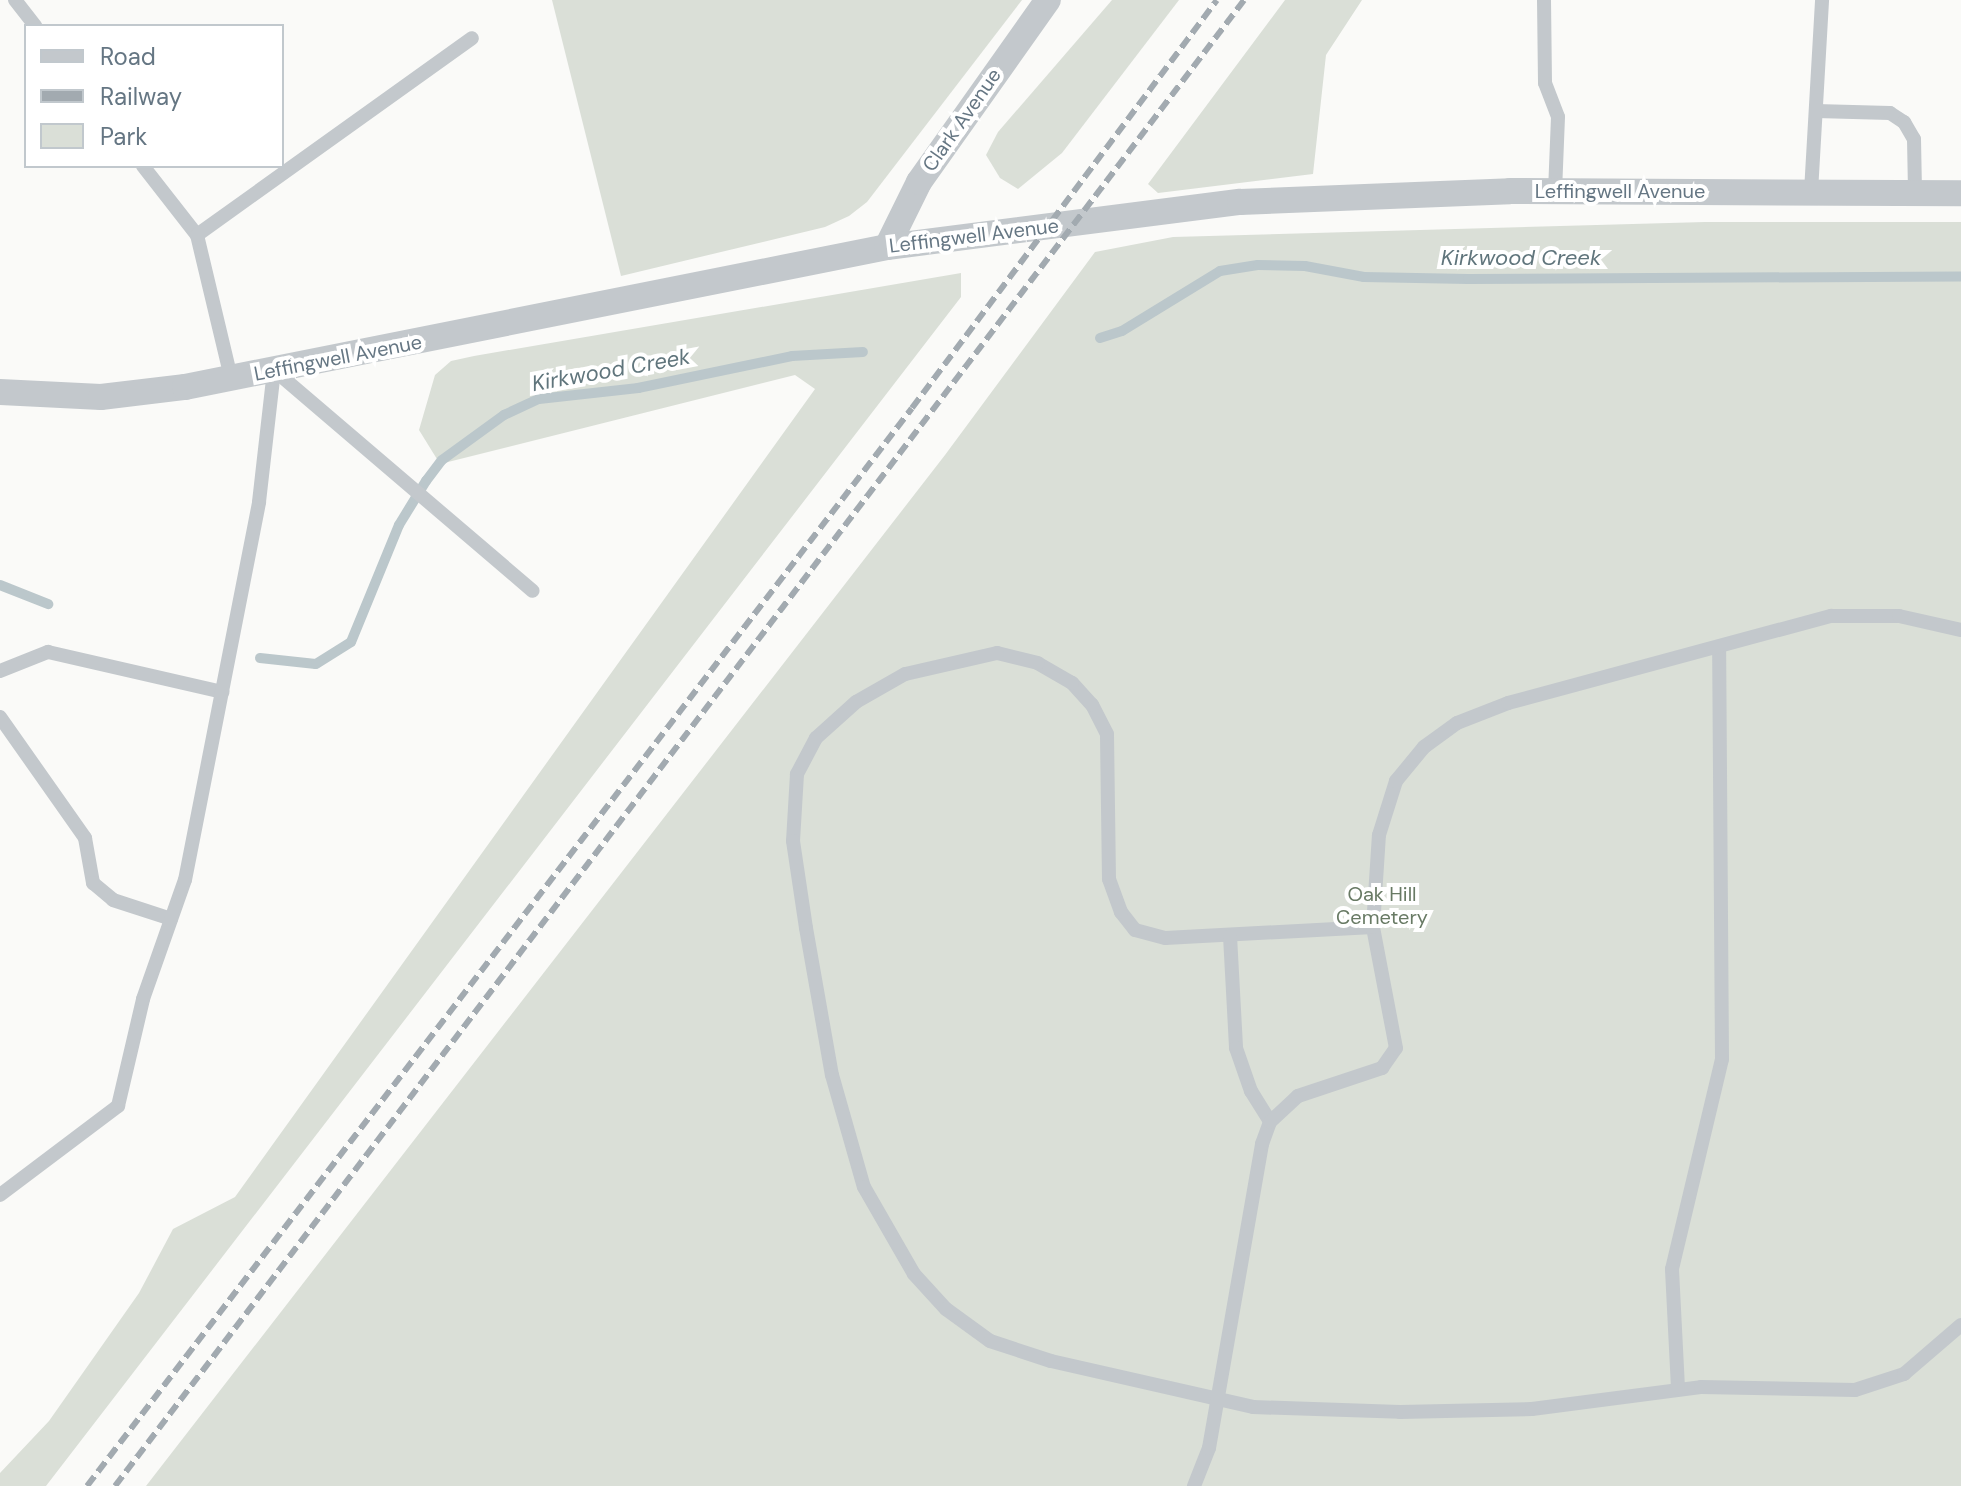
<!DOCTYPE html>
<html>
<head>
<meta charset="utf-8">
<style>
	body { margin:0 }
	#map { position:relative; width:1961px; height:1486px; overflow:hidden; background:#fafaf8; font-family:"DM Sans",sans-serif }
	div>[style] { position:absolute }
	.green>* { inset:0; background:#dadfd7 }
	.stream>* { height:10px; margin:-5px; padding:0 5px; transform-origin:5px; border-radius:5px; background:#bbc7cb }
	.service>* { height:14px; margin:-7px; padding:0 7px; transform-origin:7px; border-radius:7px; background:#c3c8cc }
	.minor>* { height:26px; margin:-13px; padding:0 13px; transform-origin:13px; border-radius:13px; background:#c3c8cc }
	.rail>* { height:6px; margin-top:-3px; transform-origin:0; background:repeating-linear-gradient(90deg,#a2aab0 0 12px,transparent 0 18px) }
	span { translate:-50% -50%; white-space:nowrap; text-align:center; line-height:1.15; -webkit-text-stroke:8px #fff; paint-order:stroke }
	.street-label { font-size:20px; color:#657683 }
	.park-label { font-size:20px; color:#687a64 }
	.water-label { font-size:22px; color:#60757c; font-style:italic }
	.legend { position:absolute; left:24px; top:24px; width:260px; height:144px; box-sizing:border-box; background:#fff; border:2px solid #c1c8cd; margin:0; padding:10px 14px; list-style:none; font-size:24px; color:#657683 }
	.legend li { display:flex; align-items:center; gap:16px; height:40px }
	.legend b { width:40px; border:2px solid #c1c8cd }
</style>
</head>
<body>
<div id="map">
	<div class="green">
		<div style="clip-path:polygon(552px 0,1022px 0,867px 202px,849px 216px,825px 227px,621px 276px)"></div>
		<div style="clip-path:polygon(1112px 0,1179px 0,1062px 153px,1018px 189px,1000px 178px,986px 155px,998px 132px)"></div>
		<div style="clip-path:polygon(1285px 0,1362px 0,1326px 55px,1313px 174px,1158px 193px,1148px 184px)"></div>
		<div style="clip-path:polygon(1705px 222px,1961px 222px,1961px 1486px,146px 1486px,945px 455px,1095px 252px,1173px 237px)"></div>
		<div style="clip-path:polygon(961px 273px,961px 297px,46px 1486px,0 1486px,0 1473px,49px 1421px,139px 1293px,173px 1229px,235px 1197px,815px 389px,795px 375px,440px 464px,419px 430px,435px 375px,451px 361px,474px 356px)"></div>
	</div>
	<div class="stream">
		<div style="left:1100px;top:338px;width:23px;rotate:-18deg"></div>
		<div style="left:1122px;top:331px;width:115px;rotate:-31.5deg"></div>
		<div style="left:1220px;top:271px;width:38px;rotate:-9deg"></div>
		<div style="left:1258px;top:265px;width:47px;rotate:1.2deg"></div>
		<div style="left:1305px;top:266px;width:60px;rotate:10.6deg"></div>
		<div style="left:1364px;top:277px;width:104px;rotate:1.1deg"></div>
		<div style="left:1468px;top:279px;width:493px;rotate:-0.3deg"></div>
		<div style="left:0;top:585px;width:52px;rotate:21.6deg"></div>
		<div style="left:260px;top:658px;width:56px;rotate:6.1deg"></div>
		<div style="left:316px;top:664px;width:41px;rotate:-32.2deg"></div>
		<div style="left:351px;top:642px;width:126px;rotate:-67.7deg"></div>
		<div style="left:399px;top:525px;width:52px;rotate:-58.5deg"></div>
		<div style="left:426px;top:481px;width:26px;rotate:-53deg"></div>
		<div style="left:442px;top:460px;width:77px;rotate:-36deg"></div>
		<div style="left:504px;top:415px;width:38px;rotate:-25deg"></div>
		<div style="left:539px;top:399px;width:100px;rotate:-6.3deg"></div>
		<div style="left:638px;top:388px;width:157px;rotate:-11.7deg"></div>
		<div style="left:792px;top:356px;width:71px;rotate:-3.2deg"></div>
	</div>
	<div class="service">
		<div style="left:15px;top:0;width:33px;rotate:52deg"></div>
		<div style="left:1544px;top:0;width:83px;rotate:89.3deg"></div>
		<div style="left:1545px;top:83px;width:36px;rotate:69deg"></div>
		<div style="left:1558px;top:117px;width:74px;rotate:92.3deg"></div>
		<div style="left:1816px;top:111px;width:74px;rotate:1.5deg"></div>
		<div style="left:1890px;top:113px;width:17px;rotate:33deg"></div>
		<div style="left:1904px;top:122px;width:20px;rotate:60deg"></div>
		<div style="left:1914px;top:139px;width:54px;rotate:88.9deg"></div>
		<div style="left:143px;top:166px;width:88px;rotate:52deg"></div>
		<div style="left:197px;top:235px;width:147px;rotate:76.6deg"></div>
		<div style="left:1811px;top:192px;width:192px;rotate:-86.7deg"></div>
		<div style="left:197px;top:235px;width:338px;rotate:-35.6deg"></div>
		<div style="left:274px;top:370px;width:340px;rotate:40.5deg"></div>
		<div style="left:0;top:671px;width:52px;rotate:-21.6deg"></div>
		<div style="left:48px;top:652px;width:179px;rotate:12.9deg"></div>
		<div style="left:0;top:717px;width:148px;rotate:54.9deg"></div>
		<div style="left:85px;top:838px;width:46px;rotate:79.9deg"></div>
		<div style="left:93px;top:883px;width:26px;rotate:40deg"></div>
		<div style="left:113px;top:900px;width:61px;rotate:18.1deg"></div>
		<div style="left:1373px;top:927px;width:208px;rotate:177deg"></div>
		<div style="left:1165px;top:938px;width:31px;rotate:-165deg"></div>
		<div style="left:1135px;top:930px;width:23px;rotate:-128deg"></div>
		<div style="left:1121px;top:912px;width:35px;rotate:-110deg"></div>
		<div style="left:1109px;top:879px;width:145px;rotate:-90.8deg"></div>
		<div style="left:1107px;top:734px;width:33px;rotate:-117deg"></div>
		<div style="left:1092px;top:705px;width:30px;rotate:-132deg"></div>
		<div style="left:1072px;top:683px;width:39px;rotate:-150deg"></div>
		<div style="left:1038px;top:663px;width:42px;rotate:-166.3deg"></div>
		<div style="left:997px;top:653px;width:94px;rotate:167.1deg"></div>
		<div style="left:905px;top:674px;width:56px;rotate:150.3deg"></div>
		<div style="left:856px;top:702px;width:54px;rotate:138deg"></div>
		<div style="left:816px;top:738px;width:41px;rotate:117.8deg"></div>
		<div style="left:797px;top:774px;width:67px;rotate:93.4deg"></div>
		<div style="left:793px;top:841px;width:88px;rotate:81.5deg"></div>
		<div style="left:806px;top:928px;width:149px;rotate:80deg"></div>
		<div style="left:832px;top:1075px;width:116px;rotate:74.1deg"></div>
		<div style="left:864px;top:1187px;width:100px;rotate:60.1deg"></div>
		<div style="left:914px;top:1274px;width:47px;rotate:47.6deg"></div>
		<div style="left:946px;top:1309px;width:54px;rotate:36deg"></div>
		<div style="left:990px;top:1341px;width:64px;rotate:18.2deg"></div>
		<div style="left:1051px;top:1361px;width:207px;rotate:12.8deg"></div>
		<div style="left:1253px;top:1407px;width:147px;rotate:1.9deg"></div>
		<div style="left:1400px;top:1412px;width:132px;rotate:-1.3deg"></div>
		<div style="left:1532px;top:1409px;width:170px;rotate:-7.4deg"></div>
		<div style="left:1701px;top:1387px;width:154px;rotate:1.1deg"></div>
		<div style="left:1855px;top:1390px;width:52px;rotate:-18.1deg"></div>
		<div style="left:1904px;top:1374px;width:75px;rotate:-40.7deg"></div>
		<div style="left:1230px;top:936px;width:112px;rotate:86.9deg"></div>
		<div style="left:1236px;top:1048px;width:46px;rotate:70.8deg"></div>
		<div style="left:1251px;top:1091px;width:36px;rotate:58deg"></div>
		<div style="left:0;top:1195px;width:148px;rotate:-37deg"></div>
		<div style="left:118px;top:1106px;width:110px;rotate:-76.8deg"></div>
		<div style="left:143px;top:999px;width:126px;rotate:-70.6deg"></div>
		<div style="left:185px;top:880px;width:385px;rotate:-78.9deg"></div>
		<div style="left:259px;top:502px;width:133px;rotate:-83.5deg"></div>
		<div style="left:1678px;top:1388px;width:119px;rotate:-92.9deg"></div>
		<div style="left:1672px;top:1269px;width:216px;rotate:-76.6deg"></div>
		<div style="left:1722px;top:1059px;width:412px;rotate:-90.4deg"></div>
		<div style="left:1194px;top:1486px;width:41px;rotate:-68.5deg"></div>
		<div style="left:1209px;top:1448px;width:309px;rotate:-80.1deg"></div>
		<div style="left:1262px;top:1144px;width:23px;rotate:-70deg"></div>
		<div style="left:1270px;top:1122px;width:38px;rotate:-43deg"></div>
		<div style="left:1298px;top:1096px;width:89px;rotate:-18.4deg"></div>
		<div style="left:1382px;top:1068px;width:24px;rotate:-55deg"></div>
		<div style="left:1396px;top:1048px;width:123px;rotate:-100.8deg"></div>
		<div style="left:1373px;top:927px;width:92px;rotate:-86.3deg"></div>
		<div style="left:1379px;top:835px;width:57px;rotate:-72.5deg"></div>
		<div style="left:1396px;top:781px;width:44px;rotate:-50.5deg"></div>
		<div style="left:1424px;top:747px;width:41px;rotate:-36deg"></div>
		<div style="left:1457px;top:723px;width:55px;rotate:-21.4deg"></div>
		<div style="left:1508px;top:703px;width:335px;rotate:-15.1deg"></div>
		<div style="left:1831px;top:616px;width:68px"></div>
		<div style="left:1899px;top:616px;width:64px;rotate:12.7deg"></div>
	</div>
	<div class="minor">
		<div style="left:887px;top:247px;width:72px;rotate:-63.8deg"></div>
		<div style="left:919px;top:182px;width:223px;rotate:-54.7deg"></div>
		<div style="left:0;top:392px;width:101px;rotate:2.8deg"></div>
		<div style="left:101px;top:397px;width:85px;rotate:-6.8deg"></div>
		<div style="left:185px;top:387px;width:716px;rotate:-11.28deg"></div>
		<div style="left:887px;top:247px;width:356px;rotate:-7.3deg"></div>
		<div style="left:1240px;top:202px;width:270px;rotate:-2.3deg"></div>
		<div style="left:1510px;top:191px;width:451px;rotate:0.3deg"></div>
	</div>
	<div class="rail">
		<div style="left:87px;top:1486px;width:1357px;rotate:-52.57deg"></div>
		<div style="left:912px;top:408px;width:509px;rotate:-53.22deg"></div>
		<div style="left:115px;top:1486px;width:1866px;rotate:-52.77deg"></div>
	</div>
	<div class="street-label">
		<span style="left:962px;top:120px;rotate:-55deg">Clark Avenue</span>
		<span style="left:1620px;top:191px">Leffingwell Avenue</span>
		<span style="left:974px;top:236px;rotate:-7deg">Leffingwell Avenue</span>
		<span style="left:338px;top:358px;rotate:-11deg">Leffingwell Avenue</span>
	</div>
	<div class="park-label">
		<span style="left:1382px;top:906px">Oak Hill<br>Cemetery</span>
	</div>
	<div class="water-label">
		<span style="left:1521px;top:258px">Kirkwood Creek</span>
		<span style="left:611px;top:370px;rotate:-10deg">Kirkwood Creek</span>
	</div>
	<ul class="legend">
	<li><b style="height:10px;background:#c3c8cc"></b>Road</li>
	<li><b style="height:10px;background:#a2aab0"></b>Railway</li>
	<li><b style="height:22px;background:#dadfd7"></b>Park</li>
	</ul>
</div>
</body>
</html>
